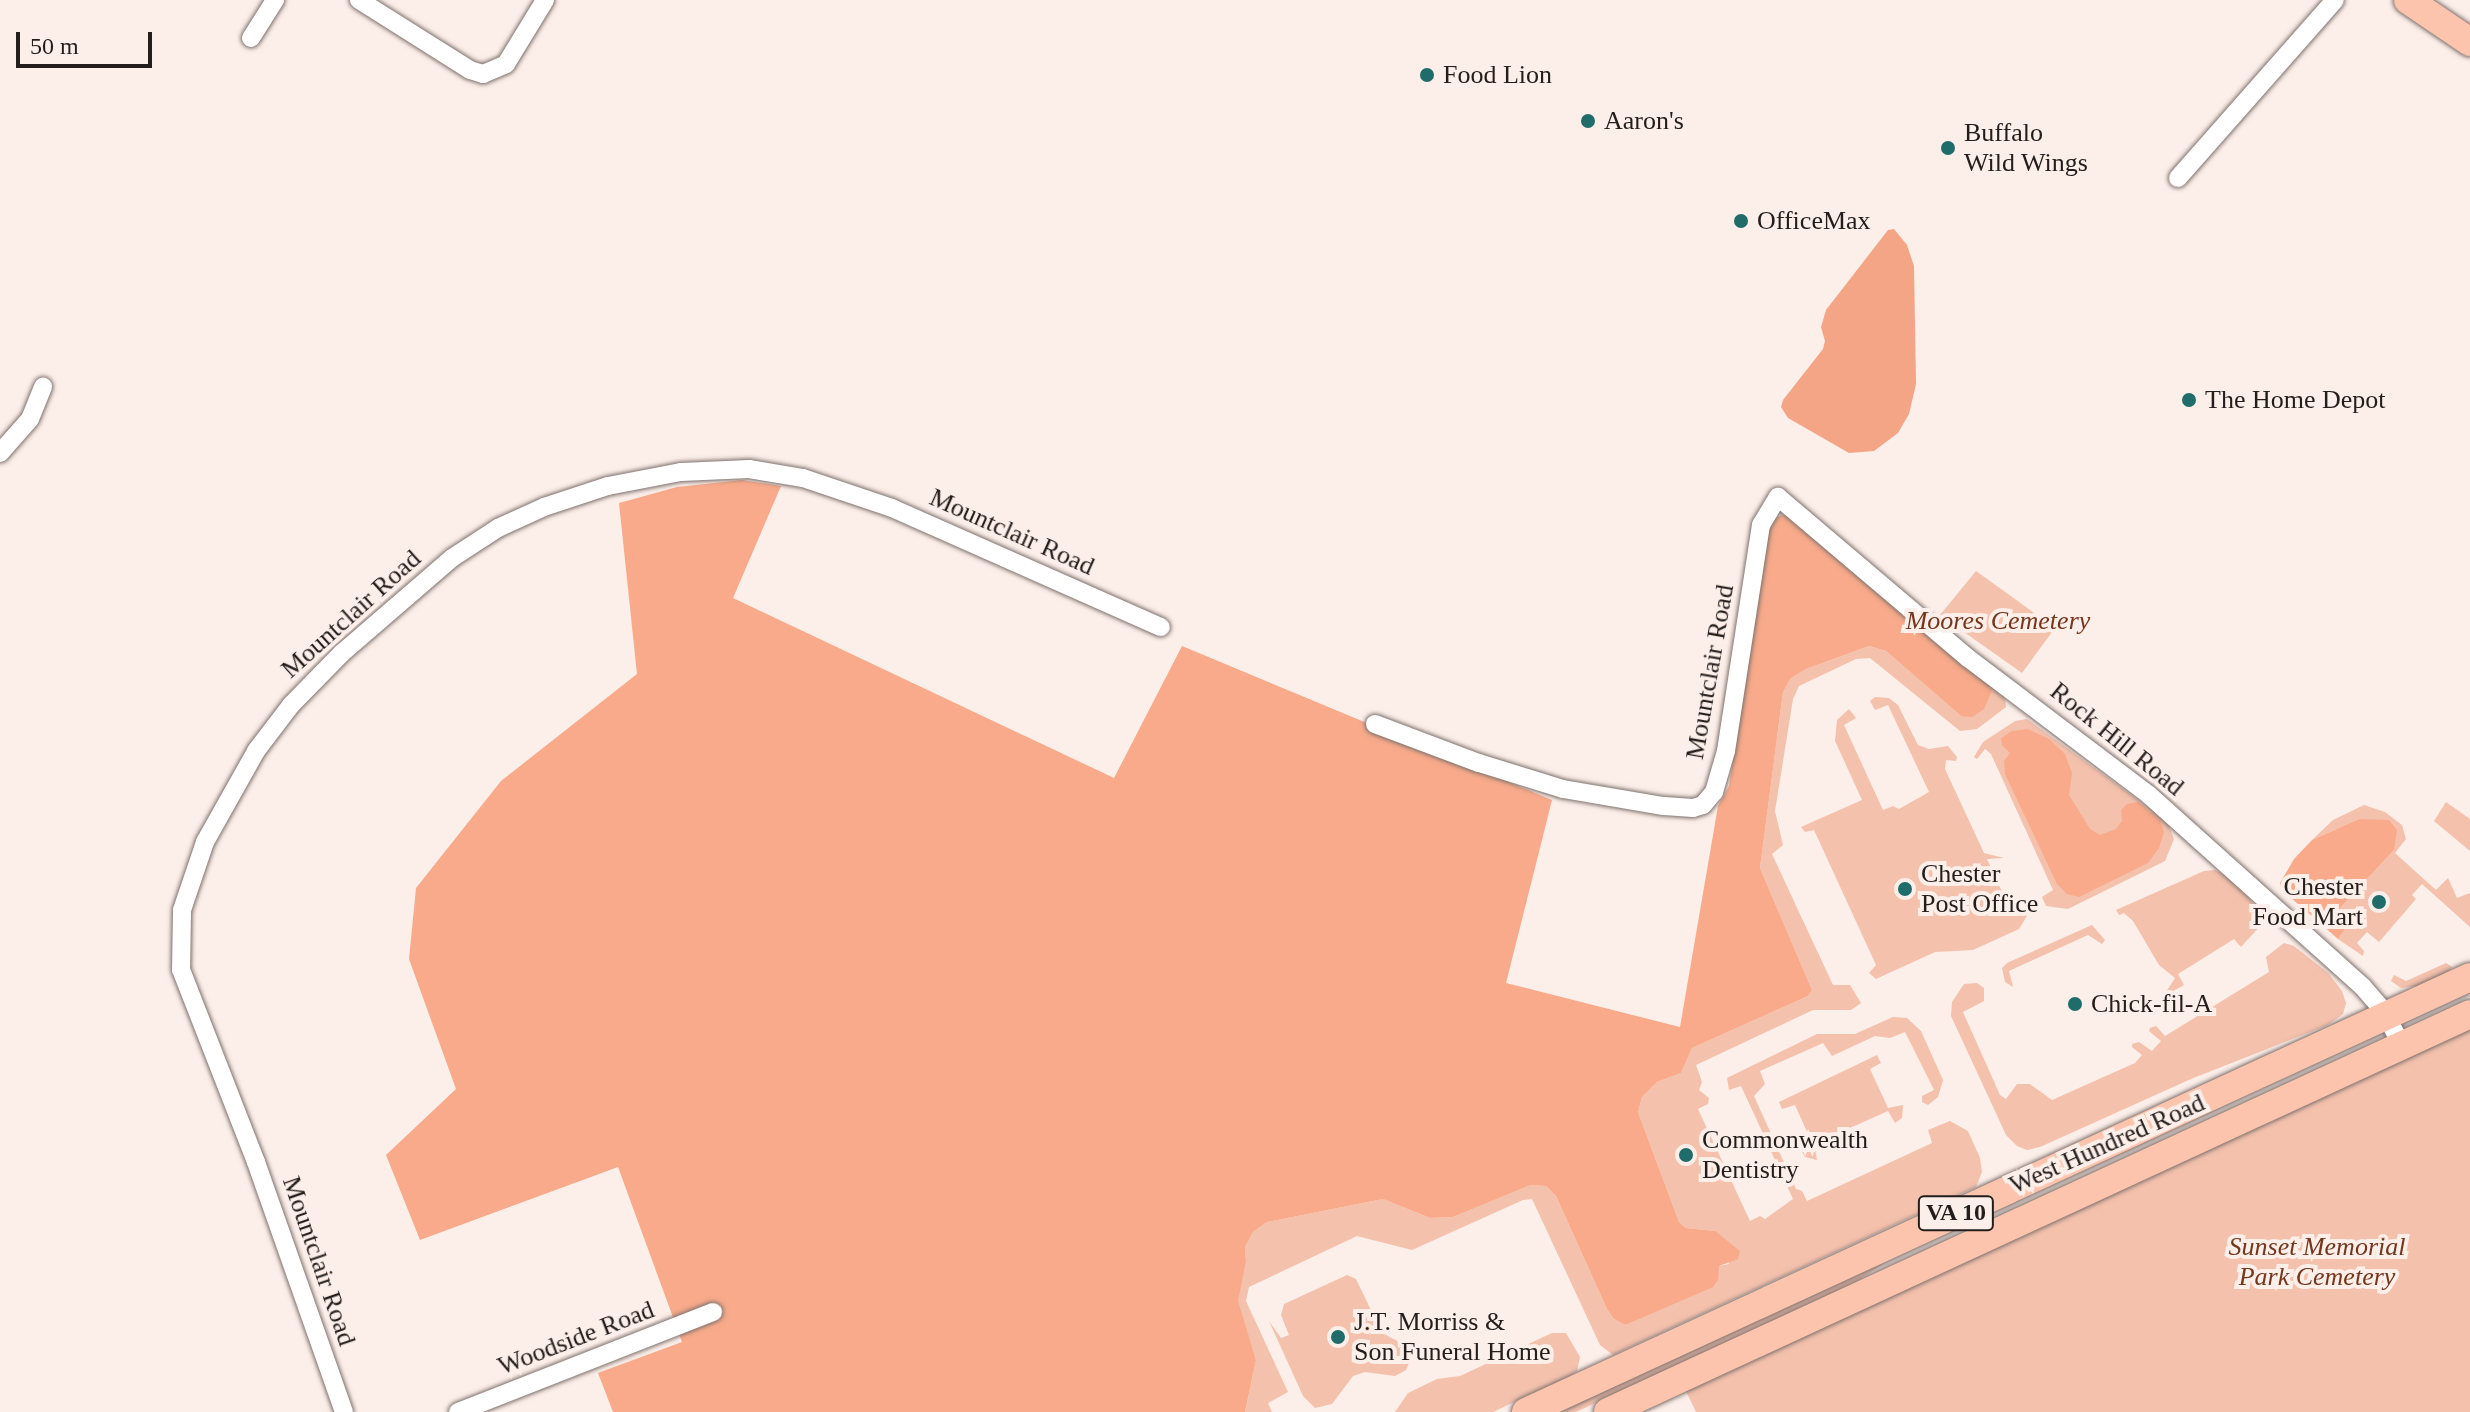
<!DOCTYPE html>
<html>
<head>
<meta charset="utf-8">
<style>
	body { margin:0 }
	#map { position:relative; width:2470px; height:1412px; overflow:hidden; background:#fceee8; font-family:"Times New Roman",serif }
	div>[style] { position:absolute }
	.green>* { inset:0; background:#f4c1ad }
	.forest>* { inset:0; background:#f8aa8a }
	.water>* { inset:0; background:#f3a585 }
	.roads { filter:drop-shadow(0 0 2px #7e716d) drop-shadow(0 0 2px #7e716d) }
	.minor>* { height:18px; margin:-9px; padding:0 9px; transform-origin:9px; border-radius:9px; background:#fff }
	.primary>* { height:28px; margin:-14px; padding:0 14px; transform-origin:14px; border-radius:14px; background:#fdc4ad }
	.dots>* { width:22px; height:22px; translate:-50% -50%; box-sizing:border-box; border:4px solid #fceee8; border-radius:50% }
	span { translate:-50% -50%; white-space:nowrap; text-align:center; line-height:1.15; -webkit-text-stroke:8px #fceee8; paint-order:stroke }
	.shield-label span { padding:2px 6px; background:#fceee8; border:2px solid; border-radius:6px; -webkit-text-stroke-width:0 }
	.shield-label { font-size:24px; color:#231e1c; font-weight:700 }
	.poi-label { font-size:26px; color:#231e1c }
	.left { translate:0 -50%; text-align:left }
	.right { translate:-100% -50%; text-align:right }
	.street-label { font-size:26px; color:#231e1c }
	.park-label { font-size:26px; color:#74361c; font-style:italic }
	.scale { position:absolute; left:16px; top:32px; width:136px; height:36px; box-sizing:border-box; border:4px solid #231e1c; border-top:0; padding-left:10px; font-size:24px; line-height:28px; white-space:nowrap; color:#231e1c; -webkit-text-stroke:6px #fceee8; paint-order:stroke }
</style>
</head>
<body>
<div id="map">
	<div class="green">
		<div style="clip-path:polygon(1976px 571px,2055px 628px,2022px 673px,1940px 615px)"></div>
		<div style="clip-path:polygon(1869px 646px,1886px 651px,1961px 716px,1986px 680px,2005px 698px,2006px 707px,1977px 729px,1960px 731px,1870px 658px,1856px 659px,1799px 686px,1793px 699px,1775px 811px,1783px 845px,1772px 854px,1833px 985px,1850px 985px,1861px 1003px,1851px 1010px,1813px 1010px,1696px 1065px,1702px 1082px,1699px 1090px,1709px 1098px,1708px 1104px,1698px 1109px,1750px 1221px,1760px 1216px,1765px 1219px,1793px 1199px,1769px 1147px,1754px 1149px,1766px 1140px,1741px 1086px,1729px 1090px,1727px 1078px,1817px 1034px,1855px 1034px,1893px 1017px,1907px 1018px,1921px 1031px,1943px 1080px,1938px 1097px,1928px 1105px,1922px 1102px,1922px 1096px,1934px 1090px,1905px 1032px,1890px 1038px,1875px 1036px,1832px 1056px,1823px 1043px,1760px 1071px,1765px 1084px,1754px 1096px,1796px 1189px,1802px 1191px,1807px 1201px,1932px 1143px,1928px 1130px,1950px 1121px,1968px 1131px,1980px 1158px,1982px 1172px,1976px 1187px,1613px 1355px,1600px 1345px,1532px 1199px,1523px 1200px,1412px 1250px,1357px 1236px,1249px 1287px,1246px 1301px,1288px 1392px,1268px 1403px,1272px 1412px,1245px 1412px,1256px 1360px,1237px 1301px,1246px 1262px,1245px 1247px,1253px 1232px,1267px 1222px,1383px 1199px,1430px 1218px,1453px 1217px,1531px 1185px,1546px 1186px,1556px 1196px,1607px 1309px,1614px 1319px,1625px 1325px,1716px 1271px,1719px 1266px,1729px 1264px,1715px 1231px,1686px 1228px,1679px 1222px,1638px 1112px,1642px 1097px,1657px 1082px,1681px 1073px,1692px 1048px,1808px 996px,1812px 990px,1760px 868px,1783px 692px,1791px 678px,1806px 669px)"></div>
		<div style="clip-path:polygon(1875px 697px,1889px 698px,1898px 705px,1918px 745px,1929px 749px,1948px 746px,1957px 757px,1956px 761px,1946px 760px,1945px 769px,1984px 853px,2004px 858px,1987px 859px,2010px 909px,2023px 905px,2027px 916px,2019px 929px,1973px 950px,1935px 952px,1876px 979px,1869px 973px,1876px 965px,1814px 830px,1805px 832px,1801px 827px,1862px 800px,1835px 741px,1837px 720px,1849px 709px,1856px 718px,1844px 725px,1883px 810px,1893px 806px,1899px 809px,1929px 792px,1888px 705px,1875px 710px,1870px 701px)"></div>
		<div style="clip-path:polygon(2027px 719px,2167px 821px,2174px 839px,2165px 861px,2068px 909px,2046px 906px,2042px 897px,2053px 890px,1991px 754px,1985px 749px,1977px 759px,1974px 757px,1983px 742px,2015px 721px)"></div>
		<div style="clip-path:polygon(2446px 802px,2470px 819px,2470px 851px,2434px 821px)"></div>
		<div style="clip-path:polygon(2364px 805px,2385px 812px,2402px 825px,2406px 839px,2395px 853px,2436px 890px,2448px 878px,2457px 898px,2470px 893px,2470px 927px,2422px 884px,2412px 895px,2416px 899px,2379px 942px,2367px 932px,2357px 943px,2364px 951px,2363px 956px,2338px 939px,2346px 928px,2340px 908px,2394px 850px,2359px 819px,2312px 840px,2333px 820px)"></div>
		<div style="clip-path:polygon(2215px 870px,2230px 878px,2243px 891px,2263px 916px,2262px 924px,2241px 947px,2234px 939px,2178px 974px,2184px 985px,2168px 994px,2166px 992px,2175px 978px,2159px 965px,2133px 921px,2124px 913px,2119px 915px,2116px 910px,2204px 871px)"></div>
		<div style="clip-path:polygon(2092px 925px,2105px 940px,2102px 944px,2088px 935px,2009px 971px,2013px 987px,2005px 982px,2002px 968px,2007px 963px)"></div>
		<div style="clip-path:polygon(2284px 943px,2294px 946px,2328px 973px,2342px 991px,2346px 1003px,2343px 1014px,2328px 1025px,2191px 1079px,2040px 1147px,2027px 1150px,2017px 1146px,2006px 1135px,1951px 1016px,1952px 1002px,1964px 984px,1977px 983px,1984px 988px,1984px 1001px,1963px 1012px,2000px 1095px,2006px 1099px,2017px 1084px,2030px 1084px,2052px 1100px,2135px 1063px,2142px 1055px,2132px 1047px,2132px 1044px,2139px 1042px,2152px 1051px,2161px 1041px,2149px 1031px,2150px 1028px,2156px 1026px,2165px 1036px,2269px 972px,2266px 957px)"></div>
		<div style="clip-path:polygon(2446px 963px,2452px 967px,2449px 971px,2417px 986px,2401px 988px,2391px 981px,2394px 975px,2406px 981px)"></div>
		<div style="clip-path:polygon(2470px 1025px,2470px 1412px,1696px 1412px,1685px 1389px)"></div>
		<div style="clip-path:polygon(1877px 1055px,1881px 1063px,1870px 1069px,1888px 1108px,1903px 1105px,1902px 1118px,1895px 1123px,1888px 1111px,1814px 1144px,1817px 1160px,1805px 1157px,1801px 1150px,1812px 1143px,1795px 1105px,1782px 1109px,1779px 1102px)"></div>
		<div style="clip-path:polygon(1880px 1257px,1883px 1264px,1848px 1287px,1576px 1412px,1554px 1412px)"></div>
		<div style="clip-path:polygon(1347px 1275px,1356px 1279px,1379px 1327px,1384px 1334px,1405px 1345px,1410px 1361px,1406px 1370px,1395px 1376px,1365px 1372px,1353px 1376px,1332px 1404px,1315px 1408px,1303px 1396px,1269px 1321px,1281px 1338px,1289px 1335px,1281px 1315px,1284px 1304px)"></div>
		<div style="clip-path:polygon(1552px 1333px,1566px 1333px,1580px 1357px,1577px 1371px,1570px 1376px,1493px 1412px,1395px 1412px,1408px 1393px,1437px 1379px,1460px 1376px)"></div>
	</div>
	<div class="forest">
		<div style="clip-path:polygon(742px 480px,781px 486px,733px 598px,1114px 778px,1182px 646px,1552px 800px,1506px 983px,1680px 1027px,1718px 806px,1729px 786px,1766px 531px,1771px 520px,1787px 513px,1986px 680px,1992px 691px,1984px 709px,1972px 717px,1961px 716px,1886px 651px,1869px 646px,1806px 669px,1791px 678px,1783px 692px,1760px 868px,1812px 990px,1808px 996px,1692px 1048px,1681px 1073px,1657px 1082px,1642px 1097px,1638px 1112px,1679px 1222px,1686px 1228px,1715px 1231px,1740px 1251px,1738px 1259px,1719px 1266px,1718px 1280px,1713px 1287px,1625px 1325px,1614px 1319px,1607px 1309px,1556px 1196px,1546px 1186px,1531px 1185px,1453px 1217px,1430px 1218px,1383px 1199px,1267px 1222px,1253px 1232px,1245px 1247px,1246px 1262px,1238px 1301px,1256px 1360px,1245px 1412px,613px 1412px,598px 1373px,682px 1342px,618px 1167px,420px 1240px,386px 1155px,456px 1089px,409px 959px,416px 888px,501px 781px,637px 674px,619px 503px,677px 487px)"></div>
		<div style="clip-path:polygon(2028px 729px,2049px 739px,2065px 754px,2072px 773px,2069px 795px,2090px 829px,2100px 835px,2116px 829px,2122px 821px,2121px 810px,2127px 804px,2138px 802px,2160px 820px,2164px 832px,2159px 848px,2148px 863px,2079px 897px,2067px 894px,2057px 884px,2005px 774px,2004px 761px,2010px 753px,2002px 745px,2001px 738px,2012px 731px)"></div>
		<div style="clip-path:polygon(2359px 819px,2389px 820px,2397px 830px,2394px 850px,2340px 908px,2346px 928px,2338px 939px,2282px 890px,2280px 883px,2294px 859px,2312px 840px)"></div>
	</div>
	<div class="water">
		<div style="clip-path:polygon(1894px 229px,1907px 245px,1914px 266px,1916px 384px,1909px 414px,1898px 433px,1874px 451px,1849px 453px,1788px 418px,1781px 407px,1783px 400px,1823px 349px,1825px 341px,1821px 327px,1826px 310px,1888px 230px)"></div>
	</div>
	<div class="roads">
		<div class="minor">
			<div style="left:359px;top:0;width:131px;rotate:32.2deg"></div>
			<div style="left:470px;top:70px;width:14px;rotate:17deg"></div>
			<div style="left:483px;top:74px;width:25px;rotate:-23deg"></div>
			<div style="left:506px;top:64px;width:75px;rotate:-58.6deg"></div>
			<div style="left:251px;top:38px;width:45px;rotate:-57.7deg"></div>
			<div style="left:2178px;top:178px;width:237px;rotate:-48.6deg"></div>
			<div style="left:0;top:453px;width:45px;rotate:-48.6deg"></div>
			<div style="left:30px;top:419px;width:35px;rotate:-68deg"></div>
			<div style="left:1375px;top:724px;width:111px;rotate:20.6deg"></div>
			<div style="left:1479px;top:763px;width:88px;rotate:17.2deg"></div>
			<div style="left:1563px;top:789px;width:102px;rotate:9.6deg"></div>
			<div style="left:1664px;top:806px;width:29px;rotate:4deg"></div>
			<div style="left:1693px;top:808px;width:10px;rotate:-17deg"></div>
			<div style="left:1703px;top:805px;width:17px;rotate:-50deg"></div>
			<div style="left:1714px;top:792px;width:43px;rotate:-73.7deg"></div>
			<div style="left:1726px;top:751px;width:229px;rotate:-81.2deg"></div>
			<div style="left:1761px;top:525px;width:33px;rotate:-59deg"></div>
			<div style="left:1778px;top:497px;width:249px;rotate:40.3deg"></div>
			<div style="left:1968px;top:658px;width:227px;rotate:37.1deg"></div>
			<div style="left:2149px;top:795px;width:286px;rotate:41.9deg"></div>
			<div style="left:2362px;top:986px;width:32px;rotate:49deg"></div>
			<div style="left:2383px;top:1010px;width:40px;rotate:62deg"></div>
			<div style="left:344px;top:1412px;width:265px;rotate:-109.4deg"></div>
			<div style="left:256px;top:1162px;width:206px;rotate:-111.3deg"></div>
			<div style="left:181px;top:970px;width:60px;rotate:-89deg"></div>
			<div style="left:182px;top:910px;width:72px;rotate:-71.3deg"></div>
			<div style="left:205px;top:842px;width:104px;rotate:-60.7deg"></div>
			<div style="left:256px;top:751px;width:58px;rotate:-52.7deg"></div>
			<div style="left:291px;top:705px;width:73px;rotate:-45.6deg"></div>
			<div style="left:342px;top:653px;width:145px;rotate:-40.8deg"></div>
			<div style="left:452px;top:558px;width:55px;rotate:-33.1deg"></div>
			<div style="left:498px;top:528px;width:51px;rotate:-24.5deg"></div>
			<div style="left:544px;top:507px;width:67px;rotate:-18.2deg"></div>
			<div style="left:608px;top:486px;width:74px;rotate:-10.9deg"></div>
			<div style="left:681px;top:472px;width:68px;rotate:-2.5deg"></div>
			<div style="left:749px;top:469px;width:55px;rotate:9.5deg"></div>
			<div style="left:803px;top:478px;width:94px;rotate:18.6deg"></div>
			<div style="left:892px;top:508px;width:294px;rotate:23.9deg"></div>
			<div style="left:458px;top:1412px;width:274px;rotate:-21.4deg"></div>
		</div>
		<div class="primary">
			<div style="left:2408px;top:0;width:75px;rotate:34.1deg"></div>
			<div style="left:1526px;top:1412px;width:1039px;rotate:-24.74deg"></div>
			<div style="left:1608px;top:1412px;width:949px;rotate:-24.78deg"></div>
		</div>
	</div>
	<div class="dots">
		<div style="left:1427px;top:75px;background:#206c6a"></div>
		<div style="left:1588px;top:121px;background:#206c6a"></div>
		<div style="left:1948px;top:148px;background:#206c6a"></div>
		<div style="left:1741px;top:221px;background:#206c6a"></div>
		<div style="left:2189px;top:400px;background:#206c6a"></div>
		<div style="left:1905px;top:889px;background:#206c6a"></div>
		<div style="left:2379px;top:902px;background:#206c6a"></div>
		<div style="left:2075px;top:1004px;background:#206c6a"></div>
		<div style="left:1686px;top:1155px;background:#206c6a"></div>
		<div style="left:1338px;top:1337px;background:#206c6a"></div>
	</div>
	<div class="shield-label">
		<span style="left:1956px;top:1213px">VA 10</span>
	</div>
	<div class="poi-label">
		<span class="left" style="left:1443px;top:75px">Food Lion</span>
		<span class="left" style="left:1604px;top:121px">Aaron's</span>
		<span class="left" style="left:1964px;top:148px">Buffalo<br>Wild Wings</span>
		<span class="left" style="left:1757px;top:221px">OfficeMax</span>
		<span class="left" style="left:2205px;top:400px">The Home Depot</span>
		<span class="left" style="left:1921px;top:889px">Chester<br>Post Office</span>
		<span class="right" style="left:2363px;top:902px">Chester<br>Food Mart</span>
		<span class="left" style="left:2091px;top:1004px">Chick-fil-A</span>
		<span class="left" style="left:1702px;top:1155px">Commonwealth<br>Dentistry</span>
		<span class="left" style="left:1354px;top:1337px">J.T. Morriss &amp;<br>Son Funeral Home</span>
	</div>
	<div class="street-label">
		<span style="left:1012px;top:532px;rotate:24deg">Mountclair Road</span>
		<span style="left:351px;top:614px;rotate:-42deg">Mountclair Road</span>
		<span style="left:1710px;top:672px;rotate:-80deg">Mountclair Road</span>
		<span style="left:2117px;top:739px;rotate:39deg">Rock Hill Road</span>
		<span style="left:2107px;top:1144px;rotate:-24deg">West Hundred Road</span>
		<span style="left:319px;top:1261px;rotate:71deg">Mountclair Road</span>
		<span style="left:576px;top:1338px;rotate:-21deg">Woodside Road</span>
	</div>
	<div class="park-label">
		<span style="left:1998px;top:621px">Moores Cemetery</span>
		<span style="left:2317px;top:1262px">Sunset Memorial<br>Park Cemetery</span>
	</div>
	<div class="scale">50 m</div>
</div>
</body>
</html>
